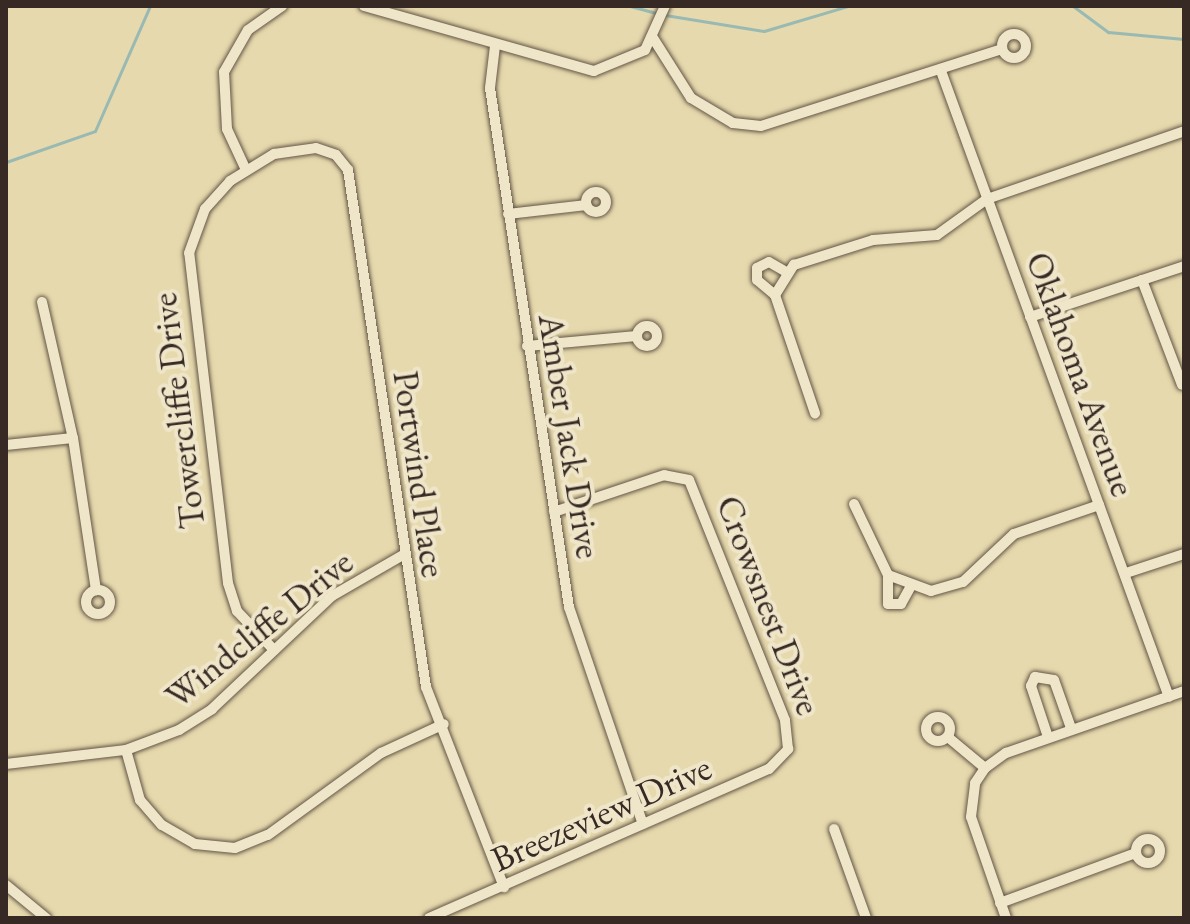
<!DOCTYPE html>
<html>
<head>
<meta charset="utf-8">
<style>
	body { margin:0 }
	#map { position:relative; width:1190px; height:924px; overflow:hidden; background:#e6d9ad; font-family:"EB Garamond",serif }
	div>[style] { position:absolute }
	.stream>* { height:3px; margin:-1.5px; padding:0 1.5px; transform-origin:1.5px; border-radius:1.5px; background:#99b9b3 }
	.roads { filter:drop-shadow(0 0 2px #635646) drop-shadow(0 0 2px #635646) }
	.minor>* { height:10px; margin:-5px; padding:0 5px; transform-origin:5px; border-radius:5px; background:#efe6ca }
	.minor>.ring { margin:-5px; padding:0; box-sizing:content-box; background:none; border:10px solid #efe6ca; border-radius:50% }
	span { translate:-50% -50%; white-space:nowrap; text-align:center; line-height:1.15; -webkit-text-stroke:8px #efe6ca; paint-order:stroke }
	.street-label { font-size:36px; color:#372a24 }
	.frame { position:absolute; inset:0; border:8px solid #372a24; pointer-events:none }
</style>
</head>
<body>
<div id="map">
	<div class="stream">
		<div style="left:630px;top:6px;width:28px;rotate:15deg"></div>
		<div style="left:1073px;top:6px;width:44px;rotate:36.6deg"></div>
		<div style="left:1108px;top:32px;width:76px;rotate:5.3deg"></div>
		<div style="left:665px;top:15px;width:100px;rotate:9.2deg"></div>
		<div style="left:764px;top:31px;width:88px;rotate:-16.6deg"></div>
		<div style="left:6px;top:162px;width:94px;rotate:-19.2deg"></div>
		<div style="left:95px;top:131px;width:137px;rotate:-66.3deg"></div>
	</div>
	<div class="roads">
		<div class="minor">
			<div style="left:364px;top:6px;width:239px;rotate:15.8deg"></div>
			<div style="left:594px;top:71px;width:55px;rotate:-22.4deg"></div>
			<div style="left:645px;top:50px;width:48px;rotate:-65.6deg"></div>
			<div class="ring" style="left:1002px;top:34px;width:14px;height:14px"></div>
			<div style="left:653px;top:38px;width:71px;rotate:57.7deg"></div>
			<div style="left:691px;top:98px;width:49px;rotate:30.8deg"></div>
			<div style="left:733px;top:123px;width:28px;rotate:6deg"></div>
			<div style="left:761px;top:126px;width:253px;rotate:-17.7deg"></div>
			<div style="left:495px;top:46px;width:42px;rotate:96.8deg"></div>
			<div style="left:490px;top:88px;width:525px;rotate:81.35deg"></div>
			<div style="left:569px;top:607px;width:229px;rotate:71.2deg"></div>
			<div style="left:941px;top:71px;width:666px;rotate:69.99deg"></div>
			<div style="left:246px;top:170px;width:45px;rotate:-114.9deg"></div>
			<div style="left:227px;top:129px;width:57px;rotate:-93deg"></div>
			<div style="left:224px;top:72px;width:48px;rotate:-60.3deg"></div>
			<div style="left:248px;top:30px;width:42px;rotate:-35.2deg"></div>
			<div class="ring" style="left:586px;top:192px;width:10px;height:10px"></div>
			<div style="left:508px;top:214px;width:79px;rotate:-6.6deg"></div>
			<div style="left:1142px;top:280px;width:112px;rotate:69.1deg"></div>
			<div style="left:775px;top:295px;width:36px;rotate:-58deg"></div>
			<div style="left:794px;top:265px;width:83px;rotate:-17.6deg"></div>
			<div style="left:873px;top:240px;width:64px;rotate:-4.5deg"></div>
			<div style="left:937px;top:235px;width:62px;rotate:-35.8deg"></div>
			<div style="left:987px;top:199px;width:208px;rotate:-19deg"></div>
			<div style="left:775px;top:295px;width:125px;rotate:71.3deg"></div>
			<div style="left:775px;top:295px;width:23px;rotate:-140deg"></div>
			<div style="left:757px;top:280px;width:12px;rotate:-90deg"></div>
			<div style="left:757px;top:268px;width:13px;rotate:-27deg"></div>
			<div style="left:769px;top:262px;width:20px;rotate:30deg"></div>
			<div style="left:42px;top:302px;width:139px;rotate:77.2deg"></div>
			<div style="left:1030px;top:317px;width:162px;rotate:-18.3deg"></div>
			<div class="ring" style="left:637px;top:326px;width:10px;height:10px"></div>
			<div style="left:527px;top:346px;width:110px;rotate:-5.2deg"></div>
			<div style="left:6px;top:445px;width:67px;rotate:-6deg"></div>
			<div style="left:73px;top:438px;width:154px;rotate:81.4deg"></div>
			<div style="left:854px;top:504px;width:79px;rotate:64.4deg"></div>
			<div style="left:888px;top:575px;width:46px;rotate:20.4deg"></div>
			<div style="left:931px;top:591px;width:33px;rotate:-16deg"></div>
			<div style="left:963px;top:582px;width:70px;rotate:-43.3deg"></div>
			<div style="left:1014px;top:534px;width:90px;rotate:-18.8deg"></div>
			<div style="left:1126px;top:573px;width:61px;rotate:-18.1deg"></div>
			<div style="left:888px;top:575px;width:29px;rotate:90deg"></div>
			<div style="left:888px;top:604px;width:13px"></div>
			<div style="left:901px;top:604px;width:18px;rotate:-61deg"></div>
			<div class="ring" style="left:86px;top:590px;width:14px;height:14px"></div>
			<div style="left:274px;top:650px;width:54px;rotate:-133.5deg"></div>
			<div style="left:237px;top:611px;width:29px;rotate:-108deg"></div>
			<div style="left:228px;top:583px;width:332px;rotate:-96.7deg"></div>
			<div style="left:189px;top:253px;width:47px;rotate:-70deg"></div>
			<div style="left:205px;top:209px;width:38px;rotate:-48deg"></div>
			<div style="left:230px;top:181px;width:52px;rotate:-31.5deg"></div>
			<div style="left:274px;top:154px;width:42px;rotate:-8.1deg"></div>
			<div style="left:316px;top:148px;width:21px;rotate:19deg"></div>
			<div style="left:336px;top:155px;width:19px;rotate:51deg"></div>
			<div style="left:348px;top:170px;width:523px;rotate:81.42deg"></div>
			<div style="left:426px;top:687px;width:215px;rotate:68.7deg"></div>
			<div class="ring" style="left:926px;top:717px;width:14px;height:14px"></div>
			<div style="left:1048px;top:737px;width:54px;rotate:-108.4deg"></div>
			<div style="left:1031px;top:686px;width:10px;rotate:-66deg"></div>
			<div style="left:1035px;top:677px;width:19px;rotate:9deg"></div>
			<div style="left:1054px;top:680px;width:51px;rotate:70.5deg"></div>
			<div style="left:949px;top:738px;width:47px;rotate:39.8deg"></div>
			<div style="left:126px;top:750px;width:52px;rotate:74.4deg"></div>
			<div style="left:140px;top:800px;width:33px;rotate:49deg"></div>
			<div style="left:162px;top:825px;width:38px;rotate:30deg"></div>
			<div style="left:195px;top:844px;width:40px;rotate:5.7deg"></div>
			<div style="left:235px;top:848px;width:35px;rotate:-22deg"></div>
			<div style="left:268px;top:835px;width:140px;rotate:-36deg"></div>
			<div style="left:381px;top:753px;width:69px;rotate:-24.7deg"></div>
			<div style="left:6px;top:764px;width:121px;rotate:-6.7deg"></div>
			<div style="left:126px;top:750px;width:57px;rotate:-20.7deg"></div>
			<div style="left:179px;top:730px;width:39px;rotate:-32deg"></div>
			<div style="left:212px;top:709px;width:165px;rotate:-43.3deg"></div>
			<div style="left:332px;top:596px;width:82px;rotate:-30deg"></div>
			<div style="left:834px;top:829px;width:95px;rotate:70.2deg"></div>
			<div class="ring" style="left:1136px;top:839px;width:14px;height:14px"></div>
			<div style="left:6px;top:885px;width:52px;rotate:39.5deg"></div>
			<div style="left:1000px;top:903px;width:145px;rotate:-20.2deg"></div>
			<div style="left:429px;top:918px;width:371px;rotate:-23.7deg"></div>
			<div style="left:769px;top:769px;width:28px;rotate:-46deg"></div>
			<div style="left:788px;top:749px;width:29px;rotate:-96deg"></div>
			<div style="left:785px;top:720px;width:258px;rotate:-111.8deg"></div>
			<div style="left:689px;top:480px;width:25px;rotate:-169deg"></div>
			<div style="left:664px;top:475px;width:116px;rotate:161.4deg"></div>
			<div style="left:1006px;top:918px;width:107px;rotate:-109.1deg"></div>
			<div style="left:971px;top:817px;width:34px;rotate:-83deg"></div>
			<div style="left:975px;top:783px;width:18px;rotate:-56deg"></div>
			<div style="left:985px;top:768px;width:26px;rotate:-36deg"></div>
			<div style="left:1006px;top:753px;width:188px;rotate:-19.2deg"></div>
		</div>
	</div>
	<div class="street-label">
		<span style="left:1081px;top:374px;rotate:70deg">Oklahoma Avenue</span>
		<span style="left:178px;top:411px;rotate:-97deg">Towercliffe Drive</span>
		<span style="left:570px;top:436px;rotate:81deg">Amber Jack Drive</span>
		<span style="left:420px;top:474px;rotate:82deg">Portwind Place</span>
		<span style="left:769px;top:605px;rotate:69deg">Crowsnest Drive</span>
		<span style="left:259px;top:629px;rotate:-39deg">Windcliffe Drive</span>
		<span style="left:601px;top:813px;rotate:-24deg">Breezeview Drive</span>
	</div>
	<div class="frame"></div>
</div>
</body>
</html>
